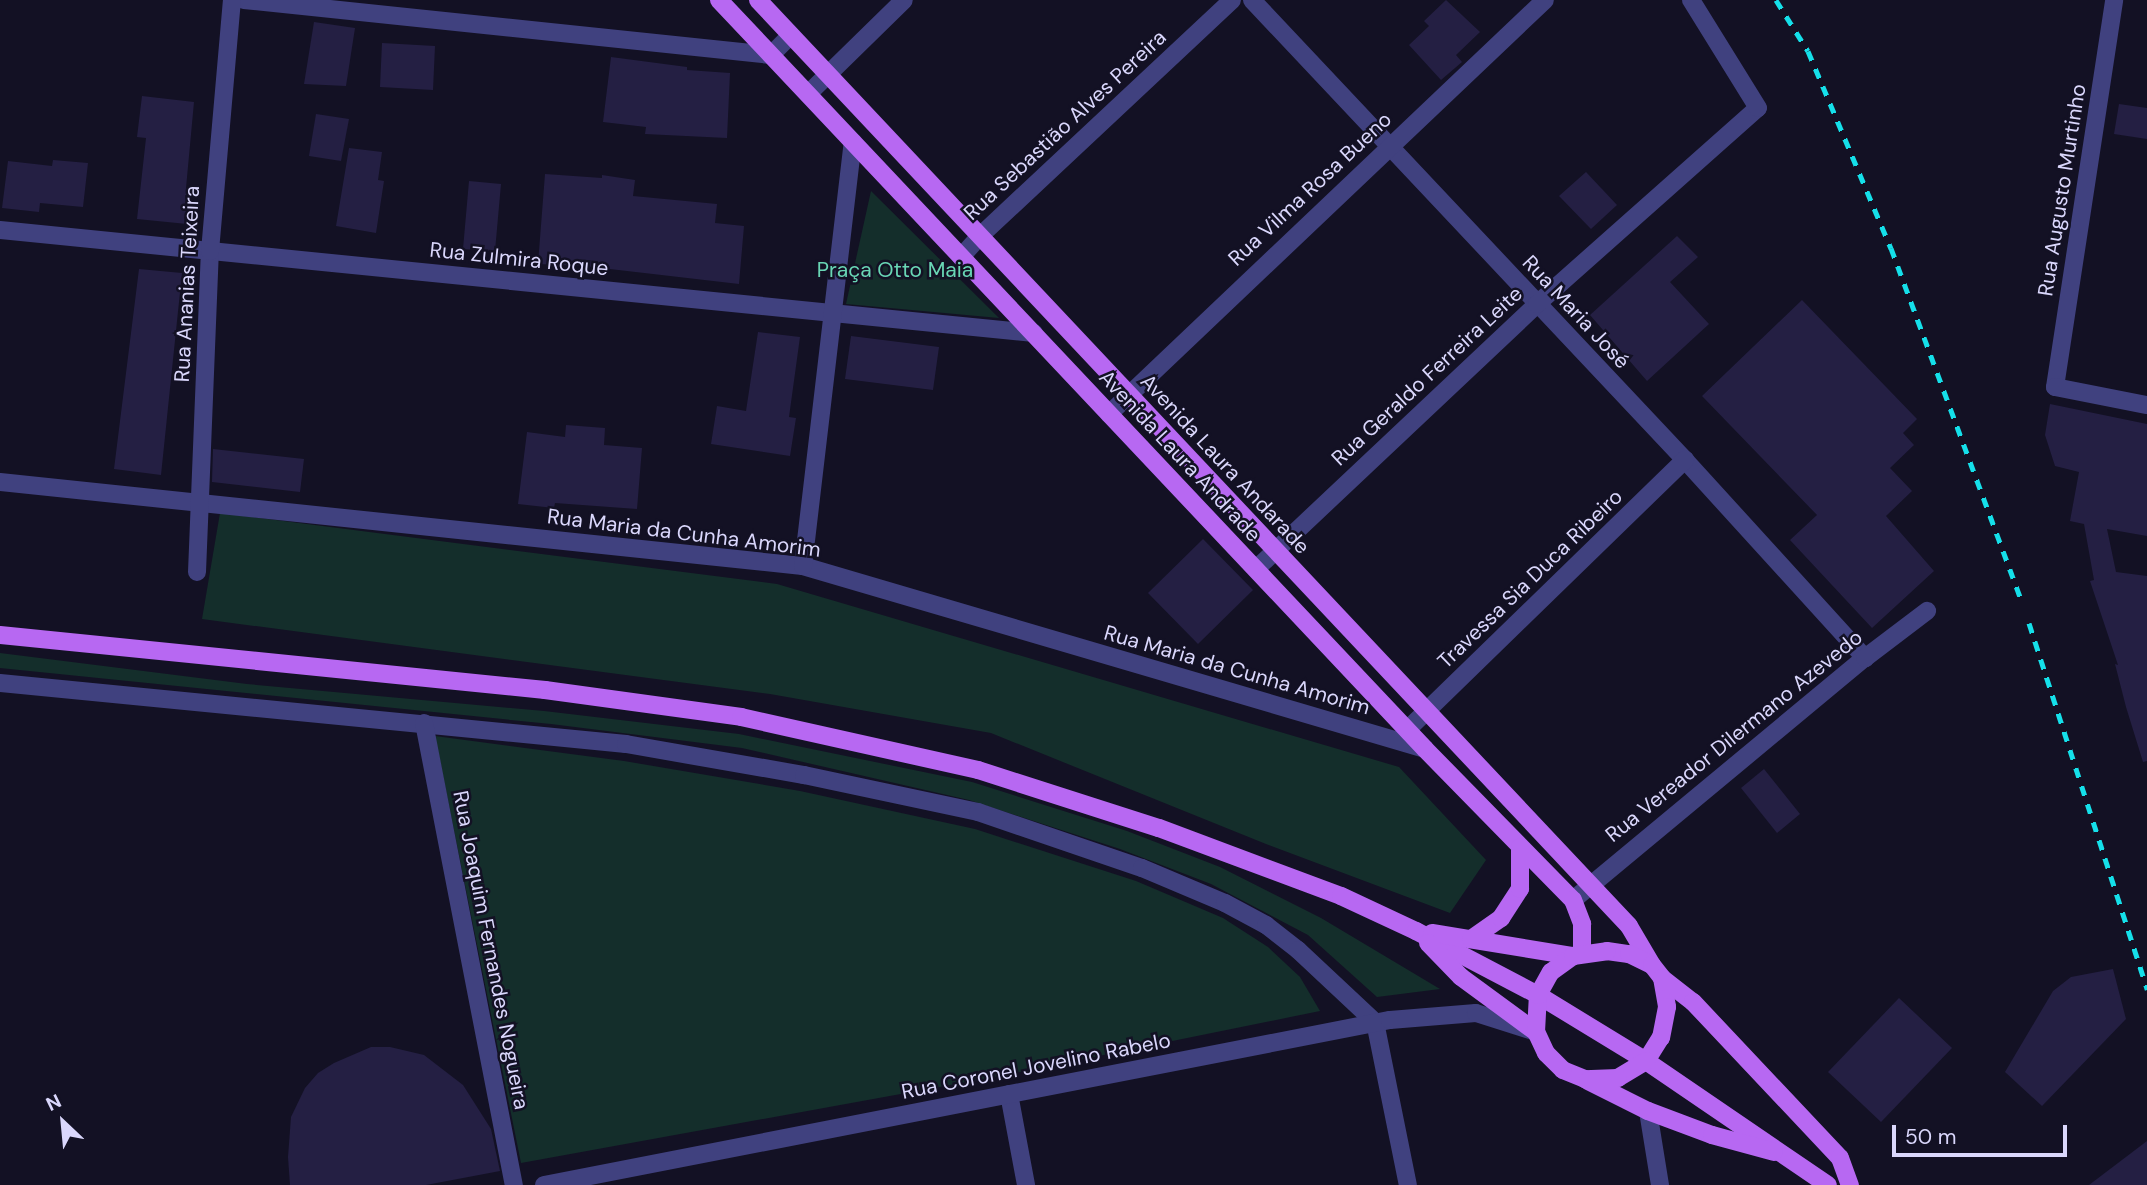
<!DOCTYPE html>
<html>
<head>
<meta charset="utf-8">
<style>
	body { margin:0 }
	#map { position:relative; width:2147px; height:1185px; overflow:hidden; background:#131124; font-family:"DM Sans",sans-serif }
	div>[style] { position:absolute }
	.green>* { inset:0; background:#142e2b }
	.building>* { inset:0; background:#241f43 }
	.minor>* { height:18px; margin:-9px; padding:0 9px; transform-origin:9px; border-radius:9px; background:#40417f }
	.tertiary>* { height:18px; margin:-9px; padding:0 9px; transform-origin:9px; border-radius:9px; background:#40417f }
	.primary>* { height:18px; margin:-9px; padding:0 9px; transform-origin:9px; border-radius:9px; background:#b768f2 }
	.rail>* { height:5px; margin-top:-2.5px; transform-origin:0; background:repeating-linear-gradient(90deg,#15e0ea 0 10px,transparent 0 19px) }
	span { translate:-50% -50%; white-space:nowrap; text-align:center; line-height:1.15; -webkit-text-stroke:5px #131124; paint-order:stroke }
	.street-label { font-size:21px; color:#dad7fc }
	.park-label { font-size:21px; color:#69d6b5 }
	.north { position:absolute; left:28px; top:1087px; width:70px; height:70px; -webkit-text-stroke:5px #131124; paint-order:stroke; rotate:334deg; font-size:19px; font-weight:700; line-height:28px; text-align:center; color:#dad7fc }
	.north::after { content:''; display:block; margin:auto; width:24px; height:32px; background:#dad7fc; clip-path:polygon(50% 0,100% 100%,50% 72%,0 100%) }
	.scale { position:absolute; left:1892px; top:1125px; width:175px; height:32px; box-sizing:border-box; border:4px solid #dad7fc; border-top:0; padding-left:9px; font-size:21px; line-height:24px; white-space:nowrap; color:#dad7fc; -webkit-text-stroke:5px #131124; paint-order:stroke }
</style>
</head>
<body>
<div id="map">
	<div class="green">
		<div style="clip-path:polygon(871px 191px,999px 318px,846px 304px)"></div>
		<div style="clip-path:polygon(220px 513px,777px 584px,1399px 767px,1486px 860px,1450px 913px,1266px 844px,991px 733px,770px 694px,202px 619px)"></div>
		<div style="clip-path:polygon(0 653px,247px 684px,544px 711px,739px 734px,972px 782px,1127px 831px,1220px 867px,1321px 918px,1440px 989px,1377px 997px,1308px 935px,1211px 884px,1120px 849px,969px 800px,742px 748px,551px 724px,0 668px)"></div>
		<div style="clip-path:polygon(435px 736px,624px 761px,800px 791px,975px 829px,1136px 881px,1223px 918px,1268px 947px,1300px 977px,1320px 1011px,1005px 1075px,521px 1163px)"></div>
	</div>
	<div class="building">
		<div style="clip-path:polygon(1446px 0,1480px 32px,1456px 55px,1462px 62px,1441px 80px,1409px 45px,1429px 26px,1424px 21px)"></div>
		<div style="clip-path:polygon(314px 22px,355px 28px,346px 86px,304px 84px)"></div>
		<div style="clip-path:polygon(382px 43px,435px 46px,433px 90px,380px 87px)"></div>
		<div style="clip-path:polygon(611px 57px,687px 67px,687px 70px,730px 73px,727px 138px,645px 134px,646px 127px,603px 122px)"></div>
		<div style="clip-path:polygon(142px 96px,194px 102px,186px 188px,191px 189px,187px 224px,137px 219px,146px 138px,137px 137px)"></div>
		<div style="clip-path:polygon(2119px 104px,2147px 108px,2147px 139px,2114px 134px)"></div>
		<div style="clip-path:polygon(316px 114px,349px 119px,341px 161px,309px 156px)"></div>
		<div style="clip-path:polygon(349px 148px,382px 152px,378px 180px,384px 181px,376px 233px,336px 226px)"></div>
		<div style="clip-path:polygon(53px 160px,88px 163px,83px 207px,40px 203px,39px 212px,2px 208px,8px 161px,52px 166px)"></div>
		<div style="clip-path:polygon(1586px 172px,1617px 205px,1591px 229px,1559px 196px)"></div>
		<div style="clip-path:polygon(545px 174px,602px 178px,602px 175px,635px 180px,633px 196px,717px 204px,715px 223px,744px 226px,739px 284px,584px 266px,538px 264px)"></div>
		<div style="clip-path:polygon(469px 181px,501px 184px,495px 251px,463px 249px)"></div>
		<div style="clip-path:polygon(1677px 236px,1698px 257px,1670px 282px,1709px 324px,1647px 381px,1590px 315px)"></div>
		<div style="clip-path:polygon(139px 269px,182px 273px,161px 475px,114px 469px)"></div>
		<div style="clip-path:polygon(1802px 300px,1917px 419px,1903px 433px,1914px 445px,1890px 468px,1912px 491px,1886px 516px,1934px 571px,1872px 628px,1790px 540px,1817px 515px,1702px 396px)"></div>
		<div style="clip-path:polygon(758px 332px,800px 337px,789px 417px,796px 418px,790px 456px,711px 444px,717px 406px,746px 411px)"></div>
		<div style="clip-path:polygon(851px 336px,939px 347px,933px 390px,845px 379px)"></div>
		<div style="clip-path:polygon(2050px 404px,2147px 424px,2147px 536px,2107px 529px,2116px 572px,2147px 576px,2147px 761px,2143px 762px,2126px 707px,2115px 664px,2118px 665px,2090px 581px,2094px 580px,2084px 524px,2070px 521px,2079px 472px,2055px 466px,2045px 435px)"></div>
		<div style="clip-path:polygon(566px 425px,605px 428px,604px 445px,642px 448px,637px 509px,555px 503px,554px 508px,518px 504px,527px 432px,565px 437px)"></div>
		<div style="clip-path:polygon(213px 449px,304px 459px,300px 492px,212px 482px)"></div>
		<div style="clip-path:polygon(1203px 539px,1253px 590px,1198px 644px,1148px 593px)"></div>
		<div style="clip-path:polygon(1764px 769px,1800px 814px,1777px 833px,1741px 788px)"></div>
		<div style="clip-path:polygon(2113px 969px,2126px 1019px,2042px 1106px,2005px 1072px,2053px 991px,2071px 977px)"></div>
		<div style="clip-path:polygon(1899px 998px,1952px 1048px,1881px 1122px,1828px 1072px)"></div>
		<div style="clip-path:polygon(371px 1047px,390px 1047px,424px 1055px,463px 1085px,491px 1129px,500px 1171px,426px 1185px,290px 1185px,288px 1157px,291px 1117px,305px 1088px,318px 1073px,334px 1063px)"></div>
		<div style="clip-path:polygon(2147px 1141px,2147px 1185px,2089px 1185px)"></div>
	</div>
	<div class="minor">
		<div style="left:244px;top:0;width:530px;rotate:5.96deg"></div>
		<div style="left:771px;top:55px;width:28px;rotate:-45deg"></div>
		<div style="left:1252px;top:0;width:632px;rotate:46.73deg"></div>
		<div style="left:1685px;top:460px;width:268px;rotate:47.7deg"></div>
		<div style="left:808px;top:94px;width:134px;rotate:-44.4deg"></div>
		<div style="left:0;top:230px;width:1039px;rotate:5.69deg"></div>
		<div style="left:961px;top:257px;width:28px;rotate:-48deg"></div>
		<div style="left:980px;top:236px;width:345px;rotate:-43.1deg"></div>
		<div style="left:2055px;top:387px;width:391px;rotate:-81.3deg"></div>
		<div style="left:1109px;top:414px;width:601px;rotate:-43.52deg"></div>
		<div style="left:0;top:482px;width:807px;rotate:5.97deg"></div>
		<div style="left:803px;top:566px;width:648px;rotate:16.39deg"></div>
		<div style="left:803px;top:566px;width:427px;rotate:-83.3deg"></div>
		<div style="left:1256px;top:569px;width:386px;rotate:-43.3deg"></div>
		<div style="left:1537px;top:304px;width:295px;rotate:-41.6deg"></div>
		<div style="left:1758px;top:108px;width:127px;rotate:-121.8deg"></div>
		<div style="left:197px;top:572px;width:321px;rotate:-87.7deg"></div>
		<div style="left:210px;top:251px;width:252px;rotate:-85deg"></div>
		<div style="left:0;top:683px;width:629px;rotate:5.57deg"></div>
		<div style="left:626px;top:744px;width:181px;rotate:9.9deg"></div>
		<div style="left:804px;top:775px;width:178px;rotate:12deg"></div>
		<div style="left:978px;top:812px;width:173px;rotate:18.9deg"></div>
		<div style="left:1142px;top:868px;width:90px;rotate:22.9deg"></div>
		<div style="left:1225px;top:903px;width:47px;rotate:28.2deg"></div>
		<div style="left:1266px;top:925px;width:41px;rotate:38deg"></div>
		<div style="left:1298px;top:950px;width:105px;rotate:43.1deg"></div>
		<div style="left:1375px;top:1022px;width:166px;rotate:78.6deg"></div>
		<div style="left:424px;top:723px;width:471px;rotate:79deg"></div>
		<div style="left:1407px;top:730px;width:388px;rotate:-44.2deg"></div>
		<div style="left:1573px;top:900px;width:379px;rotate:-39.7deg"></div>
		<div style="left:1865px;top:658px;width:78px;rotate:-37.2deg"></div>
		<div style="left:1009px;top:1094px;width:93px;rotate:79.4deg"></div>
		<div style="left:1648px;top:1111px;width:75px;rotate:80.8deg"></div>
		<div style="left:544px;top:1185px;width:862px;rotate:-11.04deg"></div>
		<div style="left:1390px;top:1020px;width:86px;rotate:-4.7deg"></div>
		<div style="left:1476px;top:1013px;width:60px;rotate:17.5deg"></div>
	</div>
	<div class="tertiary">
		<div style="left:2055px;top:387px;width:94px;rotate:11.1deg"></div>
	</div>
	<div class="primary">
		<div style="left:719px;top:0;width:1029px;rotate:46.69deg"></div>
		<div style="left:1425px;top:749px;width:211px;rotate:45.6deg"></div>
		<div style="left:1573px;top:900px;width:26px;rotate:69deg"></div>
		<div style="left:1582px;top:924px;width:29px;rotate:90deg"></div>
		<div style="left:758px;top:0;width:1271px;rotate:46.75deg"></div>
		<div style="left:1629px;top:926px;width:45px;rotate:59.5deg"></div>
		<div style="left:0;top:635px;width:548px;rotate:5.76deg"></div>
		<div style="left:545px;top:690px;width:198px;rotate:7.8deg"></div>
		<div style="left:741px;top:717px;width:243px;rotate:12.6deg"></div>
		<div style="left:978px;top:770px;width:190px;rotate:17.8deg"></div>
		<div style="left:1159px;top:828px;width:194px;rotate:20.5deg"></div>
		<div style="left:1341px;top:896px;width:83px;rotate:25deg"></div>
		<div style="left:1416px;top:931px;width:138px;rotate:27.7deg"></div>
		<div style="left:1538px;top:995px;width:127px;rotate:31.4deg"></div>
		<div style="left:1646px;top:1061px;width:220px;rotate:34.3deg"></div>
		<div style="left:1432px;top:933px;width:143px;rotate:9.3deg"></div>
		<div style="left:1471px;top:939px;width:37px;rotate:-35deg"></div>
		<div style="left:1501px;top:918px;width:35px;rotate:-57deg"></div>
		<div style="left:1520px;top:889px;width:42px;rotate:-90deg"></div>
		<div style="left:1428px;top:943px;width:47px;rotate:45.9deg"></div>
		<div style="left:1461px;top:977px;width:93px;rotate:36.3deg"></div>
		<div style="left:1607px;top:951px;width:22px;rotate:8deg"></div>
		<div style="left:1629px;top:954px;width:25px;rotate:26deg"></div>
		<div style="left:1652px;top:965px;width:16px;rotate:52deg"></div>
		<div style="left:1662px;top:978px;width:29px;rotate:80deg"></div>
		<div style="left:1667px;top:1007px;width:31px;rotate:101deg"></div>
		<div style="left:1661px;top:1037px;width:28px;rotate:122deg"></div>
		<div style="left:1646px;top:1061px;width:33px;rotate:149deg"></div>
		<div style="left:1618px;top:1078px;width:33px;rotate:178deg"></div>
		<div style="left:1585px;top:1079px;width:24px;rotate:-158deg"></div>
		<div style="left:1563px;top:1070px;width:24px;rotate:-135deg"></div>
		<div style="left:1546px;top:1053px;width:23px;rotate:-115deg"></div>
		<div style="left:1536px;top:1032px;width:37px;rotate:-87deg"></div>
		<div style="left:1538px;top:995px;width:26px;rotate:-61deg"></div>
		<div style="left:1551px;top:972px;width:27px;rotate:-36deg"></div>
		<div style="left:1573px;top:956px;width:34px;rotate:-8deg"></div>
		<div style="left:1662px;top:978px;width:39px;rotate:38deg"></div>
		<div style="left:1693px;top:1002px;width:214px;rotate:46.7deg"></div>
		<div style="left:1840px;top:1158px;width:29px;rotate:70deg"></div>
		<div style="left:1588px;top:1081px;width:67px;rotate:26.6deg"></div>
		<div style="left:1648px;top:1111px;width:68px;rotate:20.6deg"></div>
		<div style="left:1712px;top:1135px;width:64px;rotate:15.3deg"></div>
	</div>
	<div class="rail">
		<div style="left:1776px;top:0;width:60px;rotate:57.9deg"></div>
		<div style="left:1808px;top:51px;width:214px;rotate:67.2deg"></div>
		<div style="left:1891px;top:248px;width:375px;rotate:69.7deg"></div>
		<div style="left:2029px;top:623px;width:385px;rotate:72.1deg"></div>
	</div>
	<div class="street-label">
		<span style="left:1065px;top:125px;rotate:-43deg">Rua Sebastião Alves Pereira</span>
		<span style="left:1310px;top:189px;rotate:-43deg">Rua Vilma Rosa Bueno</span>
		<span style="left:2062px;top:190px;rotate:-81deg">Rua Augusto Murtinho</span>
		<span style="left:519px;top:259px;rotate:6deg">Rua Zulmira Roque</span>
		<span style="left:187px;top:284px;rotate:-87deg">Rua Ananias Teixeira</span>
		<span style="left:1576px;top:312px;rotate:47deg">Rua Maria José</span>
		<span style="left:1427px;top:376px;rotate:-43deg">Rua Geraldo Ferreira Leite</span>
		<span style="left:1180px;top:456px;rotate:47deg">Avenida Laura Andrade</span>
		<span style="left:1225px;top:464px;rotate:47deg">Avenida Laura Andarade</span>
		<span style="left:684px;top:533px;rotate:7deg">Rua Maria da Cunha Amorim</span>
		<span style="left:1530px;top:579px;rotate:-44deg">Travessa Sia Duca Ribeiro</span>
		<span style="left:1237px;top:670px;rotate:16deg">Rua Maria da Cunha Amorim</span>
		<span style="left:1734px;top:736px;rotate:-39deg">Rua Vereador Dilermano Azevedo</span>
		<span style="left:491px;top:950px;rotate:79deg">Rua Joaquim Fernandes Nogueira</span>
		<span style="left:1036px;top:1066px;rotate:-11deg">Rua Coronel Jovelino Rabelo</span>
	</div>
	<div class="park-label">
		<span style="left:895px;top:270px">Praça Otto Maia</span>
	</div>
	<div class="north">N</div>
	<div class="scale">50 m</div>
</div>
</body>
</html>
